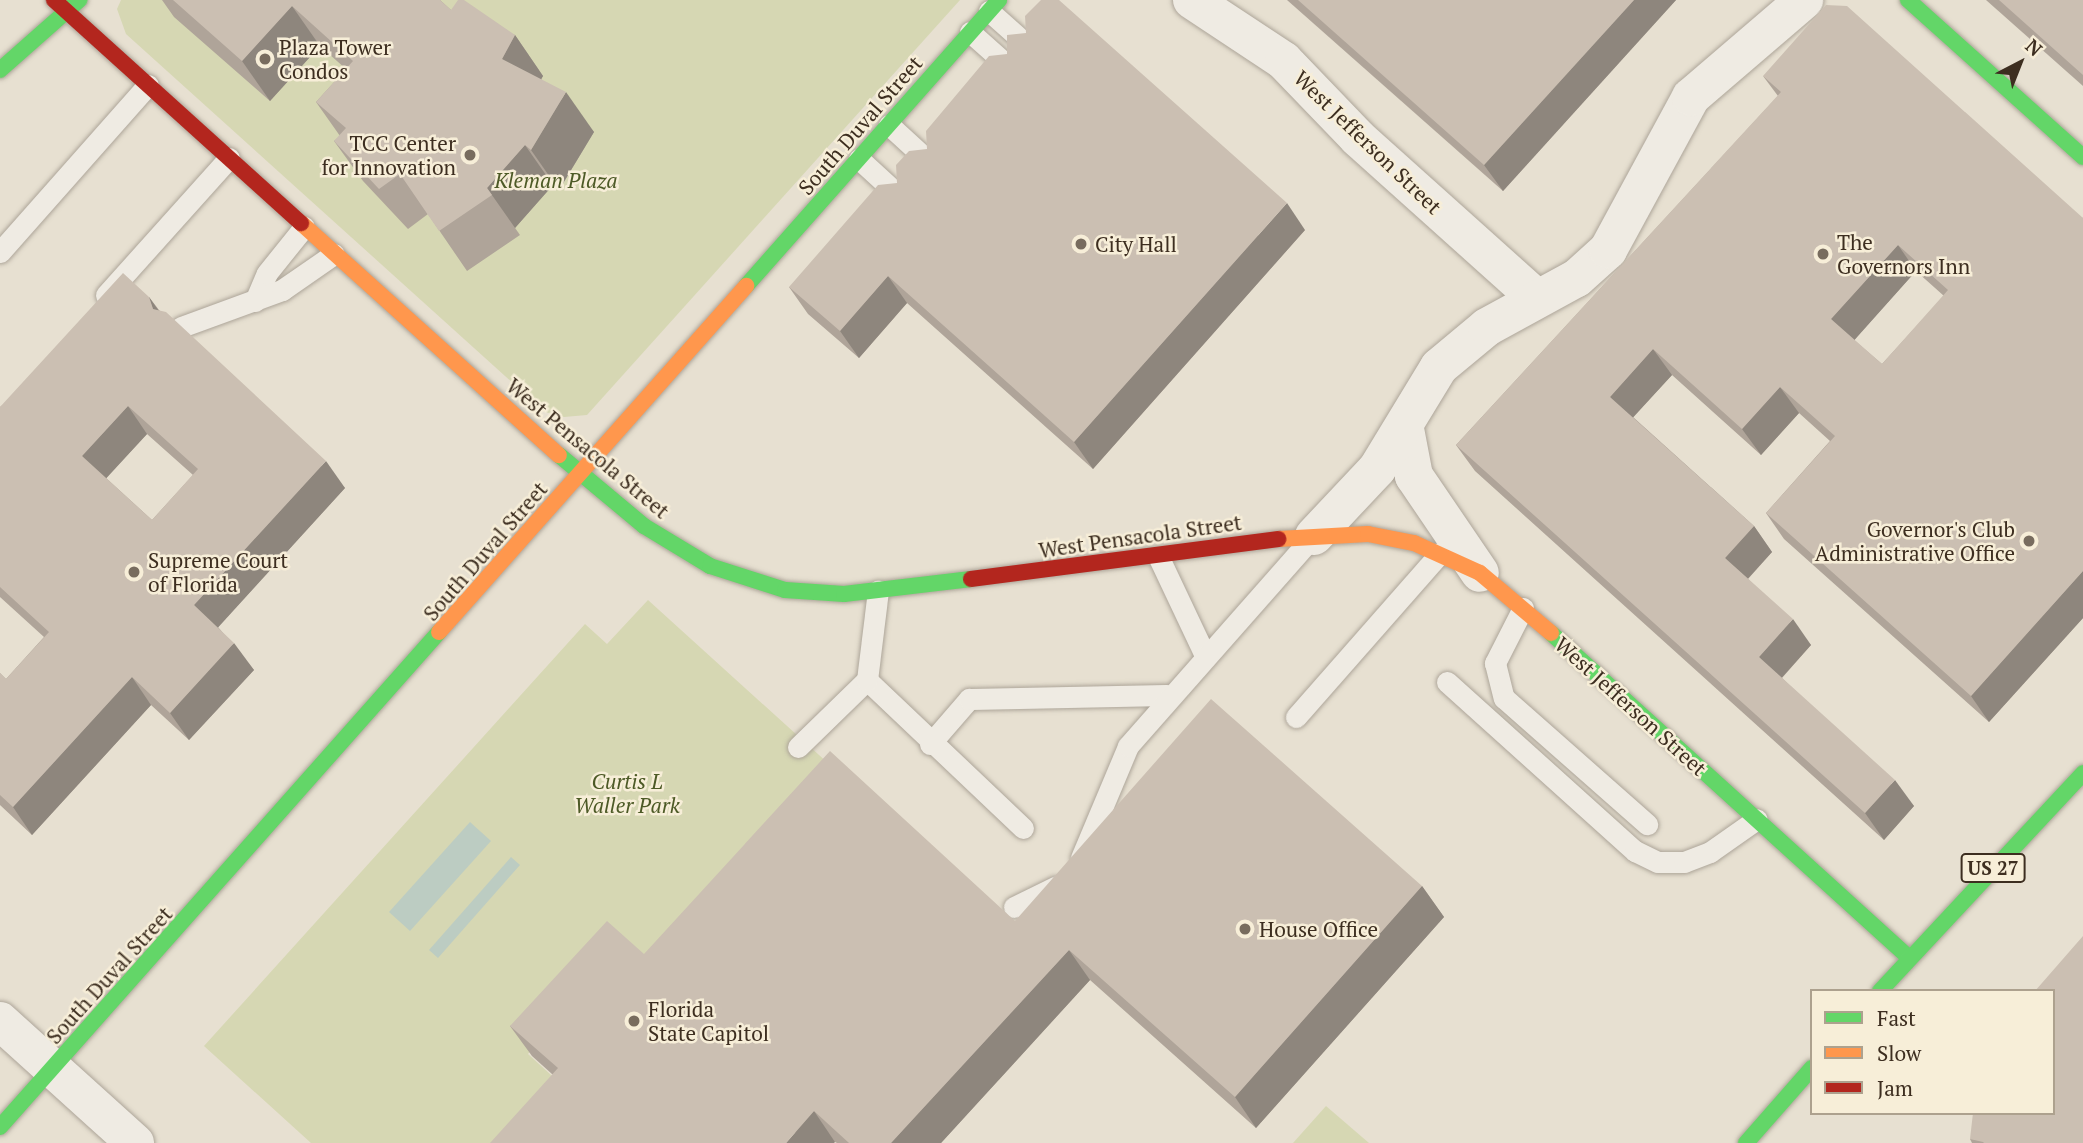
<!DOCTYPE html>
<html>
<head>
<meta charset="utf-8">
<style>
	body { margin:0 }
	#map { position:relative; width:2083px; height:1143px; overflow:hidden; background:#e7e0d1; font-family:"PT Serif",serif }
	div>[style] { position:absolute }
	.green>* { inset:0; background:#d6d7b3 }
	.water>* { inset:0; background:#bcccc2 }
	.roads { filter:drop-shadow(0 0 2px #ada599) drop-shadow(0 0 2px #ada599) }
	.lane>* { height:21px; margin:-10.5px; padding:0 10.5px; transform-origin:10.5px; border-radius:10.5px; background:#efebe3 }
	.street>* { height:38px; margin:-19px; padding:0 19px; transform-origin:19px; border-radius:19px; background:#efebe3 }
	.fast>* { height:16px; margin:-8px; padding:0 8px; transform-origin:8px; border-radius:8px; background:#63d668 }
	.slow>* { height:16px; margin:-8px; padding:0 8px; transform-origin:8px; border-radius:8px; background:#ff974d }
	.jam>* { height:16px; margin:-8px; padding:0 8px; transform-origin:8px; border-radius:8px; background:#b3261e }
	.wall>* { inset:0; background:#afa499 }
	.shaded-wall>* { inset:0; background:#8e867d }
	.building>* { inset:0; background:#cbbfb2 }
	.dots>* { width:19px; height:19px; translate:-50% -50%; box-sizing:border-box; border:4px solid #f7eed8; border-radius:50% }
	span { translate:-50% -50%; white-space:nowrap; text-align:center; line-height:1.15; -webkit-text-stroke:5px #f7eed8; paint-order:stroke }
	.shield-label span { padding:2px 5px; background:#f7eed8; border:2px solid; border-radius:5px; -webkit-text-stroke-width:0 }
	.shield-label { font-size:19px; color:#3d2e20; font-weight:700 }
	.poi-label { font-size:21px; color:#3d2e20 }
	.left { translate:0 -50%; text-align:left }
	.right { translate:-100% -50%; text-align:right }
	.street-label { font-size:21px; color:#3d2e20 }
	.park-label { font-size:21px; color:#4d5a26; font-style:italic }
	.legend { position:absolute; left:1810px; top:989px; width:245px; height:126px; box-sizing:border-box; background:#f7eed8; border:2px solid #ada18e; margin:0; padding:9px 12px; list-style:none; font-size:21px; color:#3d2e20 }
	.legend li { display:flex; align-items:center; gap:14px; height:35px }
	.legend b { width:35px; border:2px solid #ada18e }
	.north { position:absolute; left:1985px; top:28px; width:70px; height:70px; -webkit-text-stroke:5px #f7eed8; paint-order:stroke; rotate:42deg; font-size:19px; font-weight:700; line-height:28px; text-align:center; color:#3d2e20 }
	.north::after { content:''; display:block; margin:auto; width:24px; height:32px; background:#3d2e20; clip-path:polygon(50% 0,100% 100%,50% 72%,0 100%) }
</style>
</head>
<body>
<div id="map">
	<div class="green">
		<div style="clip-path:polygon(121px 0,960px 0,587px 415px,564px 417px,545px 412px,126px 34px,117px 9px)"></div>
		<div style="clip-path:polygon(648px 600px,840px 774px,660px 973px,627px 944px,528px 1054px,573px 1095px,530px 1143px,311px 1143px,204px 1046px,585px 624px,607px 644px)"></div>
		<div style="clip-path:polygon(1326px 1106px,1369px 1143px,1293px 1143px)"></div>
	</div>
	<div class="water">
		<div style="clip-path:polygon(470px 822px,491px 841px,410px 931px,389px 912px)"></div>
		<div style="clip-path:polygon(511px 857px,520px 865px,438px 958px,429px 950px)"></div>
	</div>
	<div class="roads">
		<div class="lane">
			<div style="left:989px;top:11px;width:62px;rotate:41.7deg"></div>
			<div style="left:970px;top:32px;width:62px;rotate:41.7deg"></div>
			<div style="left:889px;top:125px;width:64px;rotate:42.5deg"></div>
			<div style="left:859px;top:159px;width:64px;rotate:42.5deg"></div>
			<div style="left:0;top:252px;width:223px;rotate:-48.5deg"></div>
			<div style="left:106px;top:295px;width:184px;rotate:-48.1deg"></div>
			<div style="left:255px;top:301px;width:30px;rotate:-67deg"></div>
			<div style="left:267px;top:273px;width:59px;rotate:-51.2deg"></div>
			<div style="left:181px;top:327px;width:108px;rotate:-20.1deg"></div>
			<div style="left:282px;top:290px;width:63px;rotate:-34.7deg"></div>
			<div style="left:1159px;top:558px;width:105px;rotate:64.7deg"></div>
			<div style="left:1523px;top:608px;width:62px;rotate:117deg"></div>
			<div style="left:1495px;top:663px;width:36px;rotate:76deg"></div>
			<div style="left:1504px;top:698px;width:191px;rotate:41.4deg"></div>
			<div style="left:867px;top:680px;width:215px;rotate:43.5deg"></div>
			<div style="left:1447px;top:682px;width:253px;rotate:42deg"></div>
			<div style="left:1635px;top:851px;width:25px;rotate:26deg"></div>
			<div style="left:1658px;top:862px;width:26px"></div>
			<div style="left:1684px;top:862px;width:28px;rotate:-21deg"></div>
			<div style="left:1710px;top:852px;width:57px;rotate:-35.1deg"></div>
			<div style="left:1296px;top:717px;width:218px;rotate:-48.7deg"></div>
			<div style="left:930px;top:744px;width:60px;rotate:-49.1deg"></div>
			<div style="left:969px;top:699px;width:198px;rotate:-1.2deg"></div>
			<div style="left:798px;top:747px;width:96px;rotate:-44.2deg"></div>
			<div style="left:867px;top:680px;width:90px;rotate:-83deg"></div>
			<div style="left:1081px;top:858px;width:121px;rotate:-67.2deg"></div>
			<div style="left:1128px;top:746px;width:280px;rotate:-48.6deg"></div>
			<div style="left:1014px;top:907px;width:46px;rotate:-26deg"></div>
		</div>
		<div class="street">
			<div style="left:1192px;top:0;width:110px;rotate:33.5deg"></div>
			<div style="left:1284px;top:61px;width:107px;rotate:46.1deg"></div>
			<div style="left:1358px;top:138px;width:238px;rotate:41.9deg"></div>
			<div style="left:1405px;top:429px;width:48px;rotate:79.2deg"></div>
			<div style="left:1414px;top:476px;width:117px;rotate:55.8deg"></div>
			<div style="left:1314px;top:536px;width:92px;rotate:-46.8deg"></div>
			<div style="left:1377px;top:469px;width:119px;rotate:-58.7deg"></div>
			<div style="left:1439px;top:367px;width:62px;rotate:-39.8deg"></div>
			<div style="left:1487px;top:327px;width:102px;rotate:-28.6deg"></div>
			<div style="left:1577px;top:278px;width:42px;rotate:-42.1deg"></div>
			<div style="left:1608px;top:250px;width:174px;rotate:-61.5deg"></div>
			<div style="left:1691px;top:97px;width:149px;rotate:-40.6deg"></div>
			<div style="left:0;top:1021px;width:182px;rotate:42.1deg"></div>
		</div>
		<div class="fast">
			<div style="left:1908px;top:0;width:235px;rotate:41.9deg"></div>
			<div style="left:0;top:70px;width:106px;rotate:-41.5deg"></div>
			<div style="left:746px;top:286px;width:382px;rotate:-48.5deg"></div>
			<div style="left:559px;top:455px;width:111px;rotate:39.9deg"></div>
			<div style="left:644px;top:526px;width:77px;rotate:31.2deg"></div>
			<div style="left:710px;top:566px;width:79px;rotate:17.7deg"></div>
			<div style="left:785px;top:590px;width:59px;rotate:3.9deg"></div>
			<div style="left:844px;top:594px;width:128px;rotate:-6.7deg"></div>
			<div style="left:1551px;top:633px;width:484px;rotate:42.2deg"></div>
			<div style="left:1880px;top:991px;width:298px;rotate:-47deg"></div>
			<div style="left:0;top:1127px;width:662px;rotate:-48.43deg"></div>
			<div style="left:1746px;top:1143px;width:100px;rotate:-48.7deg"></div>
		</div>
		<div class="slow">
			<div style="left:301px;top:223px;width:347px;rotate:42deg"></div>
			<div style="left:1278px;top:539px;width:90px;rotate:-3.2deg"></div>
			<div style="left:1368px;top:534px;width:47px;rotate:11.1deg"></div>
			<div style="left:1414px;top:543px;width:72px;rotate:24.4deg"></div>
			<div style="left:1480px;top:573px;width:93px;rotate:40.2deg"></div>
			<div style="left:439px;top:632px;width:463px;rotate:-48.4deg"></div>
		</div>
		<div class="jam">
			<div style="left:54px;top:0;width:333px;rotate:42.1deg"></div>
			<div style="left:971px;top:579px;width:310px;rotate:-7.4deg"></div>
		</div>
	</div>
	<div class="wall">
		<div style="clip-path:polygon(162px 0,440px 0,451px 10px,515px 35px,543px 76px,541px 79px,594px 132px,559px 190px,553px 185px,515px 228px,520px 235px,467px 271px,428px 214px,408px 229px,363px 181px,334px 141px,340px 136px,316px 102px,346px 69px,320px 46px,270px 101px,174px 17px)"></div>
		<div style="clip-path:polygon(1287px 0,1676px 0,1503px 191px)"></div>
		<div style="clip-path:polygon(1986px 0,2083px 0,2083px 86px)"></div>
		<div style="clip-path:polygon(evenodd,1763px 76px,2083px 218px,2083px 618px,1989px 722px,1784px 539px,1766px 513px,1830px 441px,1799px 413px,1761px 455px,1672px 375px,1633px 417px,1754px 526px,1772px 552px,1748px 579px,1811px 645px,1782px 678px,1914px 806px,1884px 840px,1475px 471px,1456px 445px,1778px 96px,1763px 76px,1916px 271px,1944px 296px,1882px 364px,1854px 340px,1916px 271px)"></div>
		<div style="clip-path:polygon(1305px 230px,1093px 469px,907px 303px,859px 358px,808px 314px,789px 287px)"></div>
		<div style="clip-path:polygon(evenodd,149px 297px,159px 310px,345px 488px,218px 627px,254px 670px,189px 740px,151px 705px,32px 835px,0 805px,0 673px,6px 679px,44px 637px,0 597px,0 407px,149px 297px,147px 434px,193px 475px,152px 520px,106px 478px,147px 434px)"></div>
		<div style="clip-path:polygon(1422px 886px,1444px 917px,1256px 1128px,1090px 980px,941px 1143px,837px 1143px,835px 1142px,552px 1074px,532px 1056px,510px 1026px,644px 954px,1015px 921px)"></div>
		<div style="clip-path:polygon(1970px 1139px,2083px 1143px,1972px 1143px)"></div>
	</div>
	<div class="shaded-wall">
		<div style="clip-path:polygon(1634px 0,1676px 0,1503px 191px,1484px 165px)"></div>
		<div style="clip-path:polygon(292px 6px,320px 46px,270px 101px,242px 61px)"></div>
		<div style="clip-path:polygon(515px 35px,543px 76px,530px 99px,502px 59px)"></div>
		<div style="clip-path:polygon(566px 92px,594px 132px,559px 190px,531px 150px)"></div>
		<div style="clip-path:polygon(525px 145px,553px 185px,515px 228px,520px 235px,487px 188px)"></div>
		<div style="clip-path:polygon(1287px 203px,1305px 230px,1093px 469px,1074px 442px)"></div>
		<div style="clip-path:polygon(1898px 245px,1916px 271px,1850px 345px,1831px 319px)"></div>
		<div style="clip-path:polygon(888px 276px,907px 303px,859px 358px,840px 331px)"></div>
		<div style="clip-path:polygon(149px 297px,168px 324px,153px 309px)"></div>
		<div style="clip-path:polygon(1653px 349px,1672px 375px,1628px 423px,1610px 397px)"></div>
		<div style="clip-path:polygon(1780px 387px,1799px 413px,1761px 455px,1742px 429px)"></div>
		<div style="clip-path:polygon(128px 406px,147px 434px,101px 484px,82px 456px)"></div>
		<div style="clip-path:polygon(326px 461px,345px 488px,213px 633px,194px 605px)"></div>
		<div style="clip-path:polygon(1754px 526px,1772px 552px,1743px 584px,1725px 558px)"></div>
		<div style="clip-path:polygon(2083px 571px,2083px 618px,1989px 722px,1971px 696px)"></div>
		<div style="clip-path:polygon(1793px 619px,1811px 645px,1777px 683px,1759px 657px)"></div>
		<div style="clip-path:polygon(234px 643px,254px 670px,189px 740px,170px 713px)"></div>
		<div style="clip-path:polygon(132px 677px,151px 705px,32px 835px,13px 807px)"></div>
		<div style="clip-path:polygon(1895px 780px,1914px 806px,1884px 840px,1865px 813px)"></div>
		<div style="clip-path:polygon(1422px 886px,1444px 917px,1256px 1128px,1235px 1097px)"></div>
		<div style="clip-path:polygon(1069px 950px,1090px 980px,941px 1143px,891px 1143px)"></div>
		<div style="clip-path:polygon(814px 1111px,835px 1142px,834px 1143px,786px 1143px)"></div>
	</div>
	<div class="building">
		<div style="clip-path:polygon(173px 0,440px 0,451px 10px,458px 0,464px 0,515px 35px,502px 59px,566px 92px,531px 150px,525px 145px,487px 188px,492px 195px,439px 231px,400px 174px,379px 189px,334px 141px,346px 128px,316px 102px,353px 61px,292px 6px,242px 61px)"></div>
		<div style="clip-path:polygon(1041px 0,1059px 0,1287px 203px,1074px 442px,888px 276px,840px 331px,789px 287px,878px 185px,897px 183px,896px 165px,909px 151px,927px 149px,926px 131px,989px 56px,1007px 54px,1007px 35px,1026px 33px,1025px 16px)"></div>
		<div style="clip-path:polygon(1298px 0,1634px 0,1484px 165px)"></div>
		<div style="clip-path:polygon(1999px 0,2083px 0,2083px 75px)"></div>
		<div style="clip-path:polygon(evenodd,1826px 5px,1847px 6px,2083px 218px,2083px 571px,1971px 696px,1766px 513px,1835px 436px,1780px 387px,1742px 429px,1653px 349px,1610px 397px,1754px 526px,1725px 558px,1793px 619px,1759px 657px,1895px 780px,1865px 813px,1456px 445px,1781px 92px,1763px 76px,1826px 5px,1898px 245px,1948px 290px,1882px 364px,1831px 319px,1898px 245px)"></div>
		<div style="clip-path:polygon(evenodd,123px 273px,149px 297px,153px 309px,166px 312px,326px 461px,194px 605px,234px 643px,170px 713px,132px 677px,13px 807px,0 795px,0 673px,6px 679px,49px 632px,0 587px,0 407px,123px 273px,128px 406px,198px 469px,152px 520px,82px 456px,128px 406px)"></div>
		<div style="clip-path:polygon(1211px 699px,1422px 886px,1235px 1097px,1069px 950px,891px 1143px,849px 1143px,814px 1111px,786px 1143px,490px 1143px,558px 1068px,510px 1026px,607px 921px,644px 954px,830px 751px,1015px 921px)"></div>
		<div style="clip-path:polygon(2083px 936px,2083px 1143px,1984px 1143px,1983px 1142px,1970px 1139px,1973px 1113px,2053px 1113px,2053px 991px,2035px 991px)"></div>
	</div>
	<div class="dots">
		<div style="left:265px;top:59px;background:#786c5e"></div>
		<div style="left:470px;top:155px;background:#786c5e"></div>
		<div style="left:1081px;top:244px;background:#786c5e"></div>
		<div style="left:1823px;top:254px;background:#786c5e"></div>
		<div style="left:2029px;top:541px;background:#786c5e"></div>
		<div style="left:134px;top:572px;background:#786c5e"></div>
		<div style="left:1245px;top:929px;background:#786c5e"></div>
		<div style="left:634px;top:1021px;background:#786c5e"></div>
	</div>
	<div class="shield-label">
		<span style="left:1993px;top:868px">US 27</span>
	</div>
	<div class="poi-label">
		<span class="left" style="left:279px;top:59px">Plaza Tower<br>Condos</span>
		<span class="right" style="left:456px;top:155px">TCC Center<br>for Innovation</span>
		<span class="left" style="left:1837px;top:254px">The<br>Governors Inn</span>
		<span class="left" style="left:1095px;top:244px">City Hall</span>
		<span class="right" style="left:2015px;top:541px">Governor's Club<br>Administrative Office</span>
		<span class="left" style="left:148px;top:572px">Supreme Court<br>of Florida</span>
		<span class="left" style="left:1259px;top:929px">House Office</span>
		<span class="left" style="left:648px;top:1021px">Florida<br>State Capitol</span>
	</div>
	<div class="street-label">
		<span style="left:860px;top:125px;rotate:-49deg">South Duval Street</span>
		<span style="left:1368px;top:142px;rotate:44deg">West Jefferson Street</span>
		<span style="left:588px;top:448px;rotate:40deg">West Pensacola Street</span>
		<span style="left:1140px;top:536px;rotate:-8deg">West Pensacola Street</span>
		<span style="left:485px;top:551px;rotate:-49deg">South Duval Street</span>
		<span style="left:1631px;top:706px;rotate:42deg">West Jefferson Street</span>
		<span style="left:109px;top:975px;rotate:-48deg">South Duval Street</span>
	</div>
	<div class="park-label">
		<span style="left:556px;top:180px">Kleman Plaza</span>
		<span style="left:627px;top:793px">Curtis L<br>Waller Park</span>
	</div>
	<ul class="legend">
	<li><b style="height:9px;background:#63d668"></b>Fast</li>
	<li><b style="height:9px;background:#ff974d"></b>Slow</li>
	<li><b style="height:9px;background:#b3261e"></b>Jam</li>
	</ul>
	<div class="north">N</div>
</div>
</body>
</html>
